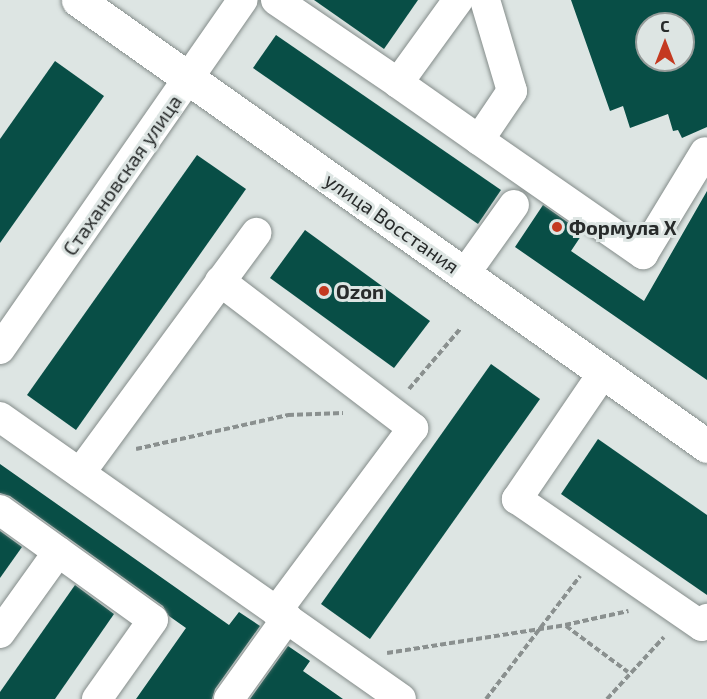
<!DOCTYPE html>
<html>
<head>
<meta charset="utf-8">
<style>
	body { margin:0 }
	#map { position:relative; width:707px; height:699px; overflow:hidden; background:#dde5e3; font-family:"Exo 2",sans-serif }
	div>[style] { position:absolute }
	.building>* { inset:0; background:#084e46 }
	.path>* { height:4px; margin-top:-2px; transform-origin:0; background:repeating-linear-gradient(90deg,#8a908f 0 6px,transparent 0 9px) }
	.roads { filter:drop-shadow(0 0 2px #848c8a) drop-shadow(0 0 2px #848c8a) }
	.minor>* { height:30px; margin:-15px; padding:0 15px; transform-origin:15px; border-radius:15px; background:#fff }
	.major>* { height:33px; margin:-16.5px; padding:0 16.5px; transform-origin:16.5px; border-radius:16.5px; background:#fff }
	.dots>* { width:16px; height:16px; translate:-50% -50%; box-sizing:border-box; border:3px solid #dde5e3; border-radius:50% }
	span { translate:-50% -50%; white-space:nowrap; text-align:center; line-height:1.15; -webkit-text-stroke:6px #dde5e3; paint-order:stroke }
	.street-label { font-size:20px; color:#282b2b }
	.poi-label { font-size:20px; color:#282b2b; font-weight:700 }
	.left { translate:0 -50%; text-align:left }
	.north { position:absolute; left:635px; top:12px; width:60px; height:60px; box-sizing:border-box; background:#dde5e3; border:2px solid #959b99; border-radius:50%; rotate:0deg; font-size:16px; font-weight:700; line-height:24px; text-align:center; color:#282b2b }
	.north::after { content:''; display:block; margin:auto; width:21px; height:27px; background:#c43920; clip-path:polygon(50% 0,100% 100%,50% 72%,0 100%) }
</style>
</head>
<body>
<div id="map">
	<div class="building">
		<div style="clip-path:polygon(314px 0,418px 0,384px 49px)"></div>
		<div style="clip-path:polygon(evenodd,571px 0,707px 0,707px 127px,682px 138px,678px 130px,673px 131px,668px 114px,630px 128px,623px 106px,610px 111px,571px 0,647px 24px,683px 24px,683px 60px,647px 60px,647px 24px)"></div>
		<div style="clip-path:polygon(276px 35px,501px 190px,478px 224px,253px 68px)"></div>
		<div style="clip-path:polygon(55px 61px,104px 96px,0 243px,0 139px)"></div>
		<div style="clip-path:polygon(197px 155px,246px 189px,76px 430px,27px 395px)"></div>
		<div style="clip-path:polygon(707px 191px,707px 380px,515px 247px,543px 205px,583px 233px,571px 251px,644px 301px)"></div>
		<div style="clip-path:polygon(305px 230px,430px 321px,394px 368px,270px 278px)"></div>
		<div style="clip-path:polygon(491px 364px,540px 399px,370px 639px,321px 604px)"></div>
		<div style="clip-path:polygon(598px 439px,707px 515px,707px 595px,561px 494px)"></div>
		<div style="clip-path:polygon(0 464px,229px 625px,239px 612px,260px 626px,215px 689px,212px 699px,136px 699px,186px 628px,169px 616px,163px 606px,10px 496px,0 493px)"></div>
		<div style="clip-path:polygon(0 531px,22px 547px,0 578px)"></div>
		<div style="clip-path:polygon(75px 585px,114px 614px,55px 699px,0 699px,0 692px)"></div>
		<div style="clip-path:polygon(288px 646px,310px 661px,303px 671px,343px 699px,250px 699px)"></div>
	</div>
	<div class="path">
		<div style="left:409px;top:389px;width:79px;rotate:-49.6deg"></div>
		<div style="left:136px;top:449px;width:156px;rotate:-12.6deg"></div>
		<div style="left:288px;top:415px;width:55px;rotate:-2.1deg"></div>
		<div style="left:566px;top:626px;width:77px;rotate:36.6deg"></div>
		<div style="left:387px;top:653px;width:180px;rotate:-8.9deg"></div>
		<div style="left:565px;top:625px;width:65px;rotate:-12.5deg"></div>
		<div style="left:486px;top:699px;width:155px;rotate:-52.6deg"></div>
		<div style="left:607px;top:699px;width:84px;rotate:-47.4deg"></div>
	</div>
	<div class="roads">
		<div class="minor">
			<div style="left:276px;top:0;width:148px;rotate:34.2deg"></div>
			<div style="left:398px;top:83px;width:102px;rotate:-54.1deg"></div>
			<div style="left:485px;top:0;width:95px;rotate:73.5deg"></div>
			<div style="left:512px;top:91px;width:59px;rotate:124deg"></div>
			<div style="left:479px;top:140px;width:200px;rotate:34.8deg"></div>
			<div style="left:643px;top:254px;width:119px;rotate:-58.7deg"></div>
			<div style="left:398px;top:83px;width:99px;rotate:35.1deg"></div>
			<div style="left:464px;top:275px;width:86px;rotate:-54.5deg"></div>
			<div style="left:220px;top:281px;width:243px;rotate:37.3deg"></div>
			<div style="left:413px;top:428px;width:229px;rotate:126.7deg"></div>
			<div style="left:0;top:349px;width:425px;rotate:-55.2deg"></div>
			<div style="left:603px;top:373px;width:153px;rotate:124.3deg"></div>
			<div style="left:517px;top:499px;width:224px;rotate:34.5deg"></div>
			<div style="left:702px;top:626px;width:9px;rotate:-54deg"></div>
			<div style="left:0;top:417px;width:490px;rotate:35.1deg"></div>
			<div style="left:80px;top:473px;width:298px;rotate:-53.7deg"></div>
			<div style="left:0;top:510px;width:188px;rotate:35.7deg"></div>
			<div style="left:153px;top:620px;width:97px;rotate:125.3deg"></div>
			<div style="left:0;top:633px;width:100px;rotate:-54.4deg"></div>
			<div style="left:229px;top:699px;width:100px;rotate:-54.4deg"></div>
		</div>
		<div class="major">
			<div style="left:78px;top:0;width:771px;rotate:35.34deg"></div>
		</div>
	</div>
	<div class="dots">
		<div style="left:557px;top:227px;background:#c43920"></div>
		<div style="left:324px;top:291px;background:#c43920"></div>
	</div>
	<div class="street-label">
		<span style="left:122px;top:175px;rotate:-55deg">Стахановская улица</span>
		<span style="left:392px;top:223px;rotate:35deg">улица Восстания</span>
	</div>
	<div class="poi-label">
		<span class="left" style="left:569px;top:227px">Формула X</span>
		<span class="left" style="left:336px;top:291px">Ozon</span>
	</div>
	<div class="north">С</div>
</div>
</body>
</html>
